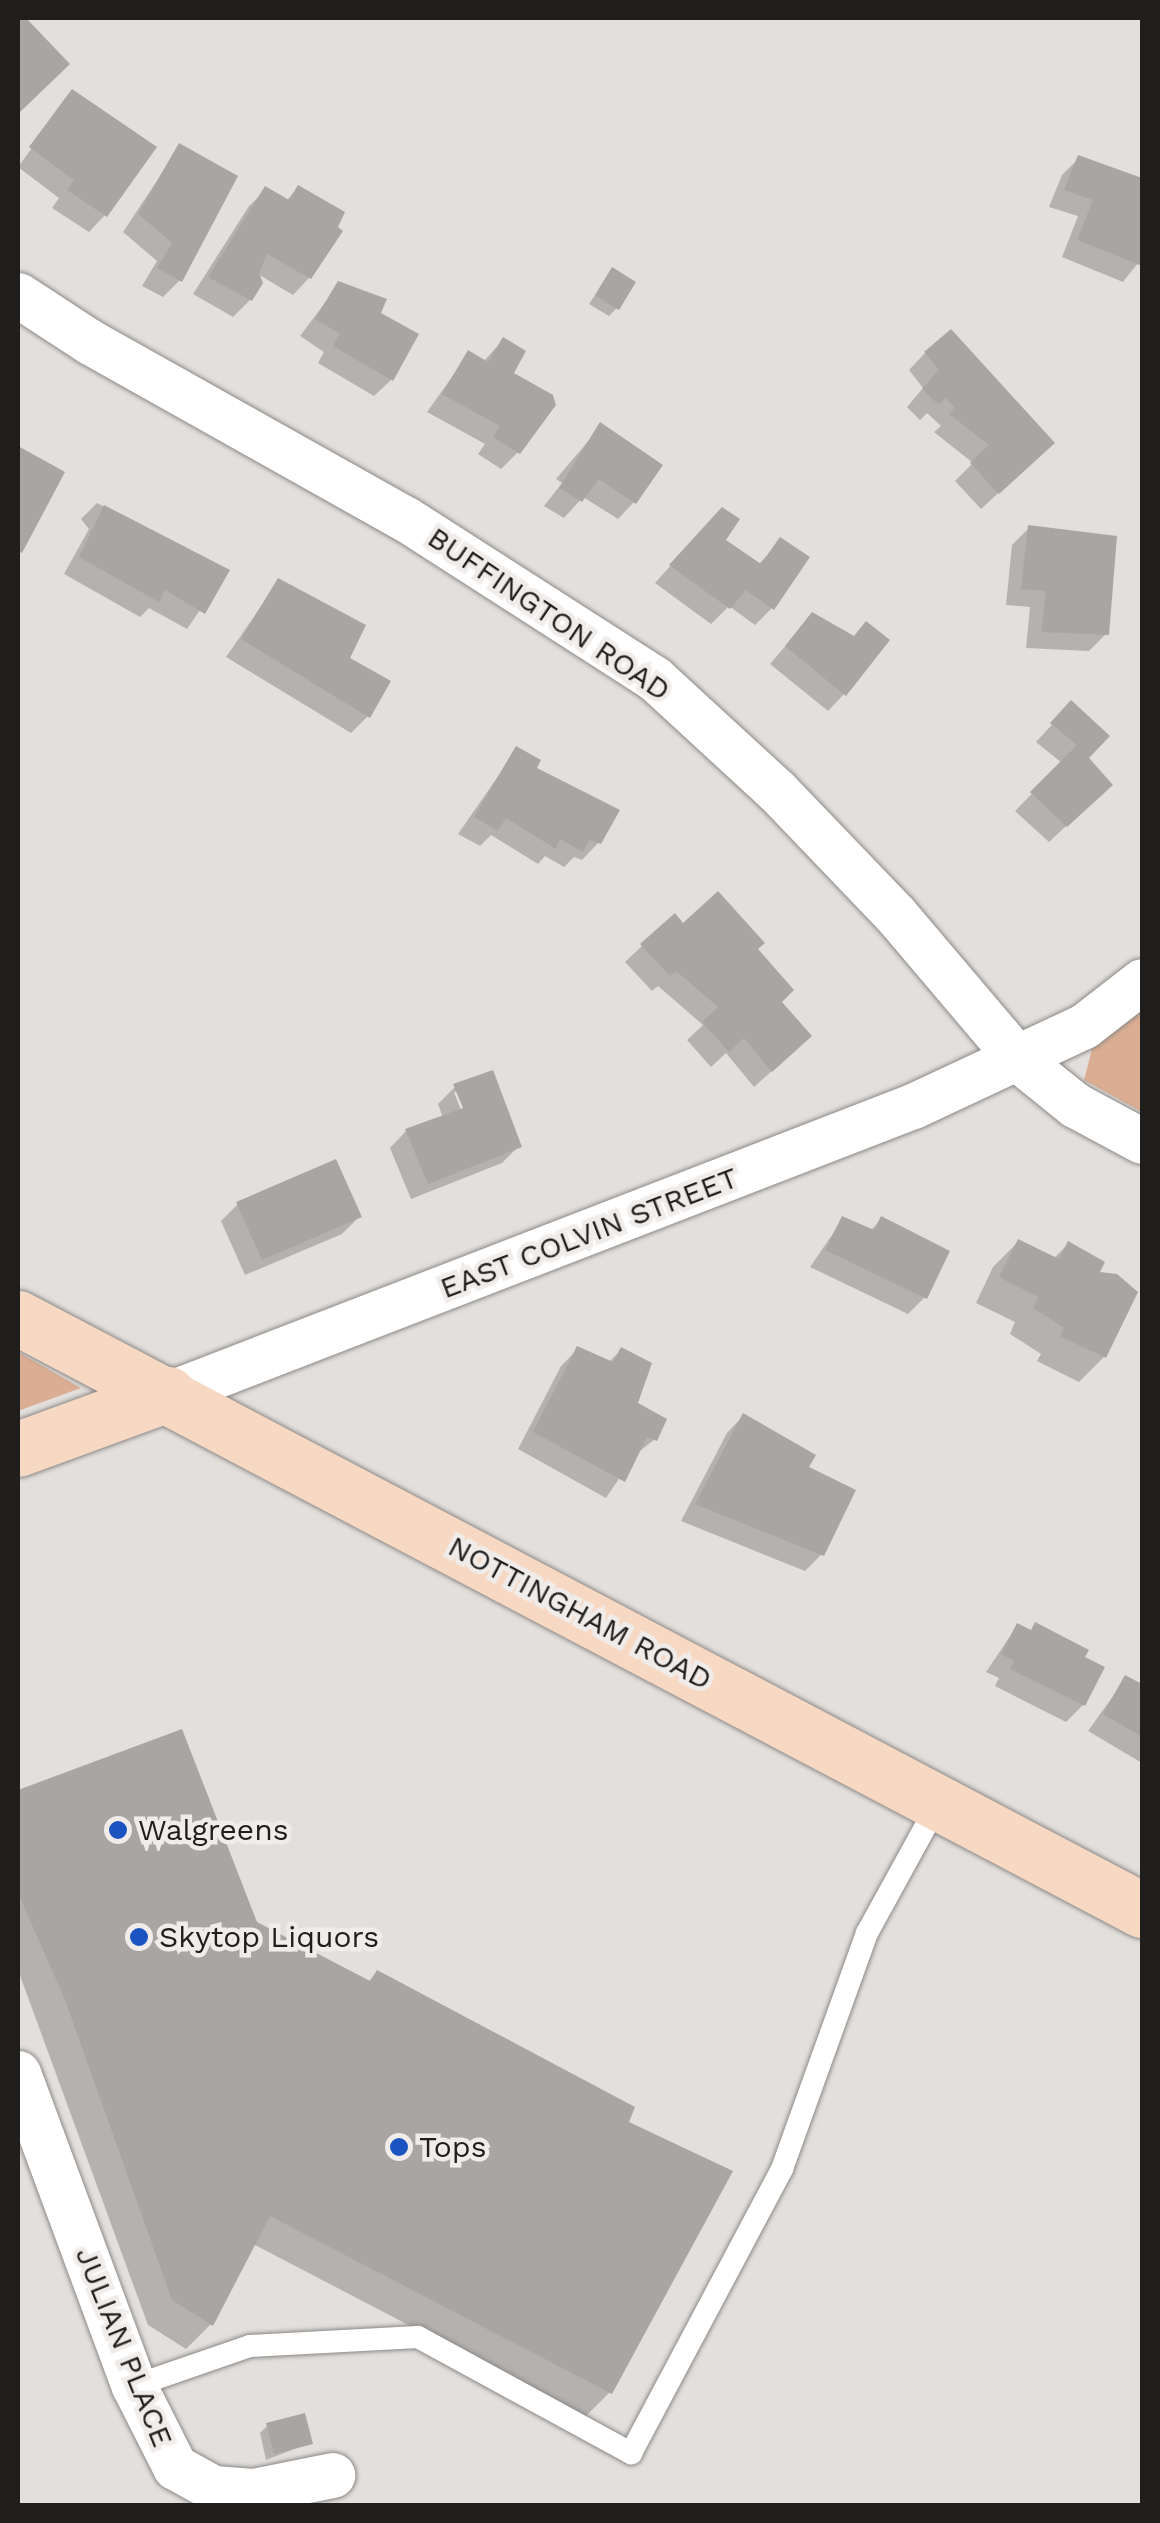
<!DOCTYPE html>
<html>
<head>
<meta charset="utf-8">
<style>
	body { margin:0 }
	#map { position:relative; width:1160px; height:2523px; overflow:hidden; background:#e2dfdc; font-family:"Work Sans",sans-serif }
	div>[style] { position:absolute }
	.green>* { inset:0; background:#dbae93 }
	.shadow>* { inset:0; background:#0003 }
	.building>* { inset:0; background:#a8a5a3 }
	.roads { filter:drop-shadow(0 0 2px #8c8987) drop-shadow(0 0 2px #8c8987) }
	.lane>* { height:22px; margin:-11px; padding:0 11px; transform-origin:11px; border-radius:11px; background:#fff }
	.street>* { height:45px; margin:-22.5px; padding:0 22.5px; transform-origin:22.5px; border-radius:22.5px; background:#fff }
	.secondary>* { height:55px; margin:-27.5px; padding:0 27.5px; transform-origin:27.5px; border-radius:27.5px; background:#f7d8c2 }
	.dots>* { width:28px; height:28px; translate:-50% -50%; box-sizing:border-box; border:5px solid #f0ecea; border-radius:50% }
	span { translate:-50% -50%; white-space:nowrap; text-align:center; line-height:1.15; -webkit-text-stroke:9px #f0ecea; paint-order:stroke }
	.street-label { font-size:30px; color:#1f1e1d }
	.poi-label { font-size:30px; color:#1f1e1d }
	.left { translate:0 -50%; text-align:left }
	.frame { position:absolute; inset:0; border:20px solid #1f1e1d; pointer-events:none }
</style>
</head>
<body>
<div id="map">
	<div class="green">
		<div style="clip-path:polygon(1142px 1007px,1142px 1112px,1084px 1080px,1093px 1045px)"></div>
		<div style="clip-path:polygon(18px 1352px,81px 1388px,18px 1411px)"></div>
	</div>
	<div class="shadow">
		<div style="clip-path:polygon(72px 93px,105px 215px,89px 232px,52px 208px,59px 198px,18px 167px)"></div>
		<div style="clip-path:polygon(180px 146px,180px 280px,163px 297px,142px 286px,157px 261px,123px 232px)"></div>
		<div style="clip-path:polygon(1079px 158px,1142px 181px,1142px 258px,1123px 282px,1062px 257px,1078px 216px,1049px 207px,1062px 175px)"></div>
		<div style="clip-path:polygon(298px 188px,309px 278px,293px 295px,256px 273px,250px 300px,233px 317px,193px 294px,249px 206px,266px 190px,286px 201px)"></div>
		<div style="clip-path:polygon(612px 270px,617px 308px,609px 316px,589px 304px)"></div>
		<div style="clip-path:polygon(339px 284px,377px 314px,391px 380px,374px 396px,318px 363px,324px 352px,300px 336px)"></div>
		<div style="clip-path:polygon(503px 340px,518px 452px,501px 469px,478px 454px,485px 444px,427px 412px,469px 353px,483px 362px)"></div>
		<div style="clip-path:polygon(925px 353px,1035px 459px,981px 509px,955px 481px,973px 463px,934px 432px,941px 426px,927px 413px,920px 420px,907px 407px,923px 388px,909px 370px)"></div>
		<div style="clip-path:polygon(601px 426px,634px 502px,618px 519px,583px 497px,564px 518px,544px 506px,562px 483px,556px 479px)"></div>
		<div style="clip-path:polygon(18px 449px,62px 473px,18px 554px)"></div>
		<div style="clip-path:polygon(97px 503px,227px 571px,187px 629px,149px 608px,140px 617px,64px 574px,89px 529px,81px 519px)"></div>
		<div style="clip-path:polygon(705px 527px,758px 565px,781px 540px,772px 608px,755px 625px,729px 606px,711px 624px,655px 583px)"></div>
		<div style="clip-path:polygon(1029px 528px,1106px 634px,1089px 651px,1026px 648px,1030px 607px,1006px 605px,1012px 545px)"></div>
		<div style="clip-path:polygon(278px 582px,368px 716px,351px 733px,226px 657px)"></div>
		<div style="clip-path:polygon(812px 615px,844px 694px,828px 711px,770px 664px)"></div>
		<div style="clip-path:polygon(1071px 704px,1093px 801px,1049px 842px,1015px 811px,1062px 763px,1036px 742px)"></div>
		<div style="clip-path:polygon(517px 749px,599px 842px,582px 860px,574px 857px,564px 867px,545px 856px,538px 864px,491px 835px,480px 846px,458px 834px)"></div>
		<div style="clip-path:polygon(683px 926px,779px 1003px,792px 1053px,754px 1087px,726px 1053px,711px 1067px,687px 1040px,703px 1025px,658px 986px,652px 991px,625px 962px,642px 946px)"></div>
		<div style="clip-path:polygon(evenodd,455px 1087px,519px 1146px,502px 1163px,411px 1199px,390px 1148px,406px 1131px,443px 1118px,438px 1104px,455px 1087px,454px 1092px,459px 1092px,470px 1119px,465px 1121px,454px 1092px)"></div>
		<div style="clip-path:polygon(238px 1204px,359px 1217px,342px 1234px,245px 1275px,221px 1221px)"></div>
		<div style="clip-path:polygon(843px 1219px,870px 1231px,882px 1219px,925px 1297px,908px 1314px,810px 1267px)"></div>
		<div style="clip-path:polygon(1018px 1242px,1053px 1259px,1068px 1244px,1096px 1275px,1104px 1357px,1079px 1382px,1037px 1361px,1041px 1354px,1010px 1334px,1015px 1322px,976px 1303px,993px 1267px)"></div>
		<div style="clip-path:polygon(578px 1349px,608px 1363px,621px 1350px,635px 1405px,655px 1439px,635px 1455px,606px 1498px,518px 1449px,561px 1366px)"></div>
		<div style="clip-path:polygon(743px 1416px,806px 1468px,822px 1554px,805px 1571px,681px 1521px,727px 1433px)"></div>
		<div style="clip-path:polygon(1036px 1625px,1082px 1658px,1083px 1705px,1066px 1722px,995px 1686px,999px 1678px,986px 1672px,1017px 1626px,1029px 1632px)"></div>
		<div style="clip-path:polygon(1126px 1678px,1138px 1685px,1142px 1678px,1142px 1763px,1088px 1731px)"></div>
		<div style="clip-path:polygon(180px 1732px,255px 1924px,367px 1983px,377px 1973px,625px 2123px,610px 2392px,585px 2417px,253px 2244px,211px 2324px,186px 2349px,148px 2325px,18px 1970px,18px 1793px)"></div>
		<div style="clip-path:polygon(268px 2425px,310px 2443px,266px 2460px,260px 2433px)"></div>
	</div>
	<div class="building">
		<div style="clip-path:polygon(18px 18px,26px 18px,70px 64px,18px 114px)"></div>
		<div style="clip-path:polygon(72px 89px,157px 147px,107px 217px,67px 190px,74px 180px,29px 147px)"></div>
		<div style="clip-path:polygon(179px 143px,238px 176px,182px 282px,157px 268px,172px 243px,138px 214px)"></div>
		<div style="clip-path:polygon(1078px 155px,1142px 178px,1142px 266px,1077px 240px,1093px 200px,1064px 190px)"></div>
		<div style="clip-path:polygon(298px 185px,345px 212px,338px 227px,343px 231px,311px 279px,267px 254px,259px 273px,263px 283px,252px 301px,208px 277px,265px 186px,289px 200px)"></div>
		<div style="clip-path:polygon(612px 267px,636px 282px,619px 310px,595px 295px)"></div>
		<div style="clip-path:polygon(338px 281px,387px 299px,381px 313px,419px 334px,393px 381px,333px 346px,340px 334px,315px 319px)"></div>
		<div style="clip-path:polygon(951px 329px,1055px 443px,999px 494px,970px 463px,989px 445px,949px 414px,955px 407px,945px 398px,939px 405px,922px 389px,939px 370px,924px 352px)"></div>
		<div style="clip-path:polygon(503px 337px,526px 351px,514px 373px,553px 395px,556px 405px,520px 454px,493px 437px,500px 426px,442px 394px,468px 350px,488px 362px)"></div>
		<div style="clip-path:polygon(600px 422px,663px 465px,636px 504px,599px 479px,582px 502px,559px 488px)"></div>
		<div style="clip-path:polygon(18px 446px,65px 472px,22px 553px,18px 551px)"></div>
		<div style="clip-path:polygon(104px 505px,230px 570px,205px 614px,165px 590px,159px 602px,79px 557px)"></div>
		<div style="clip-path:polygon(722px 507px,740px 519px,726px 540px,761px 564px,780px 537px,810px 557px,774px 610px,746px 590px,730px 609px,669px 565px)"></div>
		<div style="clip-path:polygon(1028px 525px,1117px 536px,1109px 635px,1041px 632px,1046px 591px,1021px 589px)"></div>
		<div style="clip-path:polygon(278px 578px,366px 625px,350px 658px,391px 681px,370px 718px,241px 639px)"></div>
		<div style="clip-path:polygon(812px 612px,854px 636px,866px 621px,890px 640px,846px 696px,785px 646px)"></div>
		<div style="clip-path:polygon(1071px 700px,1110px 736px,1089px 758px,1113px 785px,1067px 827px,1030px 792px,1077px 745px,1050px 723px)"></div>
		<div style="clip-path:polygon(516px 746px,541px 760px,537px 768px,620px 810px,601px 844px,589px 840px,583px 852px,560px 839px,556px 849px,506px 818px,498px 831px,474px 817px)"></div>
		<div style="clip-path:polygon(718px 891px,765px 943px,758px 949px,794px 990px,782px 1002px,812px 1036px,772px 1072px,744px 1038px,729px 1052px,702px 1022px,718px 1007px,676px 971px,670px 976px,640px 944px,675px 913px,683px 923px)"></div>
		<div style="clip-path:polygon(493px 1070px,522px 1147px,428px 1184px,405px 1129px,463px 1108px,453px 1084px)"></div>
		<div style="clip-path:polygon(336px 1159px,362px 1217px,262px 1260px,236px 1202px)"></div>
		<div style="clip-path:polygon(842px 1216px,874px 1230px,881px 1216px,950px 1251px,927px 1299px,825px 1250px)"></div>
		<div style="clip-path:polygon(1018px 1239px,1059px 1259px,1068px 1241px,1105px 1262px,1100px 1272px,1117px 1274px,1138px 1292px,1106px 1358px,1060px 1336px,1064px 1328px,1033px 1308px,1038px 1297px,999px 1277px)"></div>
		<div style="clip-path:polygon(577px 1346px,613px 1362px,621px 1347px,652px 1363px,638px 1403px,667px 1419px,657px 1441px,647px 1437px,625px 1482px,533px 1432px)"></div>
		<div style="clip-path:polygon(743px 1413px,816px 1455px,809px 1467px,856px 1490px,824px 1556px,695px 1504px)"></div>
		<div style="clip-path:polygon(1035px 1622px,1089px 1650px,1085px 1657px,1105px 1667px,1085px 1706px,1010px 1669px,1014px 1661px,1001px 1654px,1017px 1623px,1031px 1630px)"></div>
		<div style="clip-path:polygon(1125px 1675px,1142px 1684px,1142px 1737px,1103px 1714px)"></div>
		<div style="clip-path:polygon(182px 1729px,257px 1922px,370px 1981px,377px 1970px,635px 2107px,629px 2122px,733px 2171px,612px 2394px,270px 2216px,213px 2326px,172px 2300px,65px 2000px,18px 1893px,18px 1790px)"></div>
		<div style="clip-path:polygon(305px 2413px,313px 2444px,274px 2454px,266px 2423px)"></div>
	</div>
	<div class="roads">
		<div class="lane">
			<div style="left:134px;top:2386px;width:123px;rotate:-19deg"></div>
			<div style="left:250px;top:2346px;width:168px;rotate:-3.1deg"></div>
			<div style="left:418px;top:2337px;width:243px;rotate:28.6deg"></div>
			<div style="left:631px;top:2453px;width:322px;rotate:-62deg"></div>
			<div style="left:782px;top:2169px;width:251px;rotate:-70.2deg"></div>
			<div style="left:867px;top:1933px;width:149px;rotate:-61.2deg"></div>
		</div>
		<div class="street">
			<div style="left:18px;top:295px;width:86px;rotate:33.1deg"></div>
			<div style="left:90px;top:342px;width:362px;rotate:29.3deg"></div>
			<div style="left:406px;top:519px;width:295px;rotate:32.7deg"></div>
			<div style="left:654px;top:678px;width:166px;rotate:42.6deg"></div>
			<div style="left:776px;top:790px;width:172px;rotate:46.2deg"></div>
			<div style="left:895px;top:914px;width:192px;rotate:49.7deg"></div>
			<div style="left:1019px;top:1060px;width:72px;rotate:38.8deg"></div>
			<div style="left:1075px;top:1105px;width:76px;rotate:28.2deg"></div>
			<div style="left:168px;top:1394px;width:799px;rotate:-21.14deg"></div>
			<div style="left:913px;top:1106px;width:189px;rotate:-25.1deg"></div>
			<div style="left:1084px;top:1026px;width:73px;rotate:-37.8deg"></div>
			<div style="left:18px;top:2073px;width:334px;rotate:69.7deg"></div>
			<div style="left:134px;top:2386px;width:91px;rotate:63.2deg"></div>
			<div style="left:175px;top:2467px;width:43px;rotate:28.9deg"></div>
			<div style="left:213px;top:2488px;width:40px;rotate:4.3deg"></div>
			<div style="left:253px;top:2491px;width:81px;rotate:-11.4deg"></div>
		</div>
		<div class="secondary">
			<div style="left:18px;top:1318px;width:1270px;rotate:27.78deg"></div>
			<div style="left:18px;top:1449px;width:160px;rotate:-20.1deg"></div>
		</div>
	</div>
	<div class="dots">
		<div style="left:118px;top:1830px;background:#1b54c0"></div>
		<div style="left:139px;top:1937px;background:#1b54c0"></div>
		<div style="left:399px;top:2147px;background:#1b54c0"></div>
	</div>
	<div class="street-label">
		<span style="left:549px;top:614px;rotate:34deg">BUFFINGTON ROAD</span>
		<span style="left:589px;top:1233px;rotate:-21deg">EAST COLVIN STREET</span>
		<span style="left:580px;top:1613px;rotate:28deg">NOTTINGHAM ROAD</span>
		<span style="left:124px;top:2347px;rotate:68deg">JULIAN PLACE</span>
	</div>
	<div class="poi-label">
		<span class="left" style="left:138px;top:1830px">Walgreens</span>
		<span class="left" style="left:159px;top:1937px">Skytop Liquors</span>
		<span class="left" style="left:419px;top:2147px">Tops</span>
	</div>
	<div class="frame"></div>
</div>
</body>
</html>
